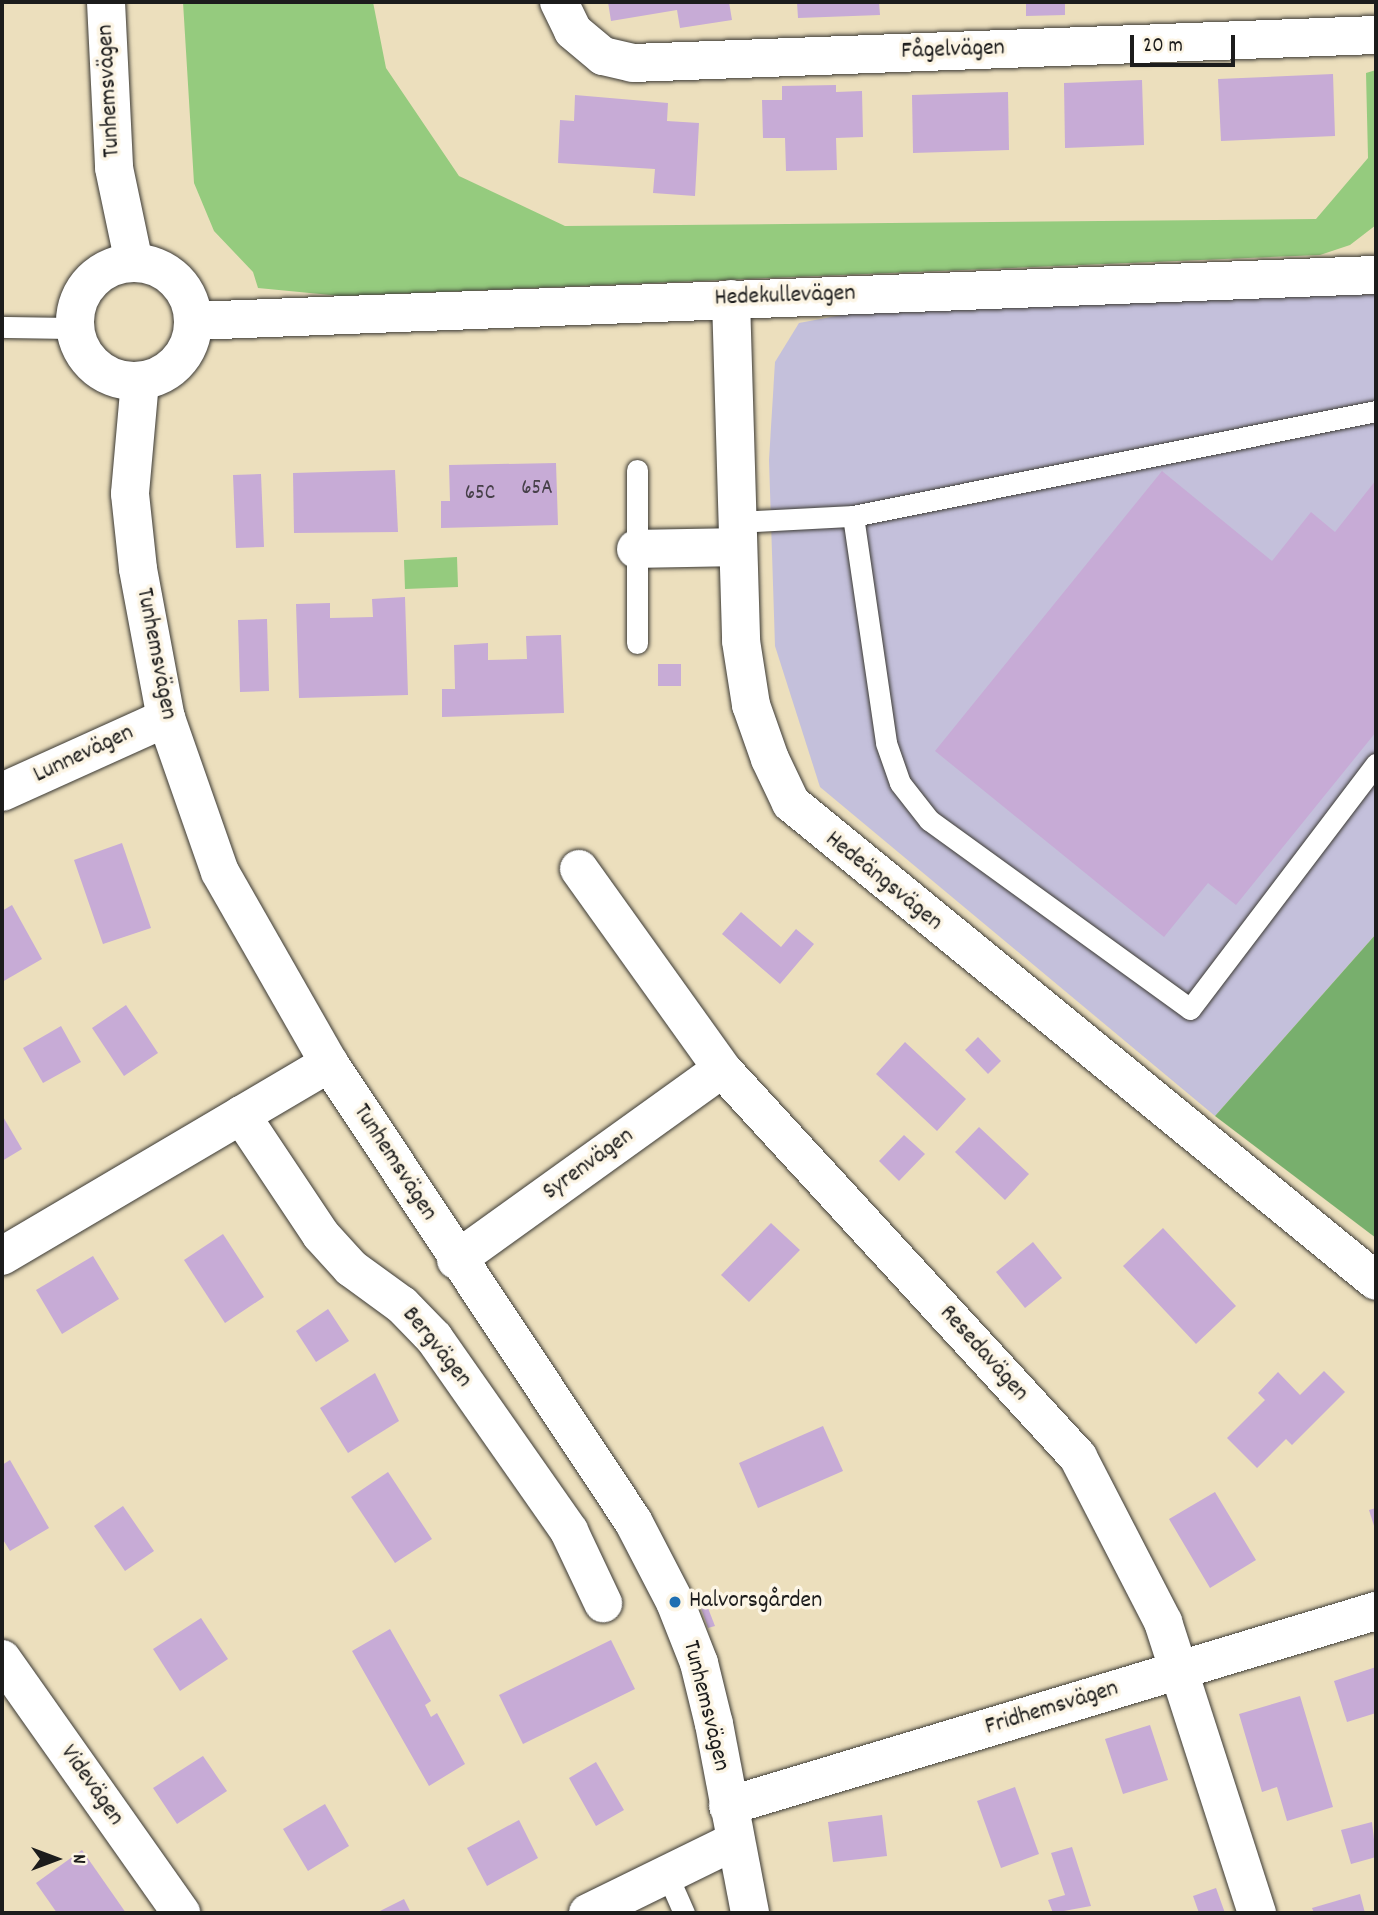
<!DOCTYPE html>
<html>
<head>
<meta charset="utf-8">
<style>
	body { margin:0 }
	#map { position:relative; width:1378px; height:1915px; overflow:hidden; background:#ecdfbd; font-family:Dekko,sans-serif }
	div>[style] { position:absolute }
	.industrial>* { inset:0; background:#c4c0db }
	.green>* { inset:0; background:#95cb7e }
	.forest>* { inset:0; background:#78af6d }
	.building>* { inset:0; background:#c7abd6 }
	.roads { filter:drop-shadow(0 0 2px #3b3934) drop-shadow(0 0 2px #3b3934) }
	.lane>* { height:21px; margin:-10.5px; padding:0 10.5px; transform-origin:10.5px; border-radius:10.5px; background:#fff }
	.street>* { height:38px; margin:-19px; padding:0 19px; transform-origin:19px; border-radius:19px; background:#fff }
	.secondary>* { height:38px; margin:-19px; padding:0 19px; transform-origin:19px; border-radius:19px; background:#fff }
	.secondary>.ring { margin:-19px; padding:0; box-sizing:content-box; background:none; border:38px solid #fff; border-radius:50% }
	.dots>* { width:19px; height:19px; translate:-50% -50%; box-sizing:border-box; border:4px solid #fcf5e5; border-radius:50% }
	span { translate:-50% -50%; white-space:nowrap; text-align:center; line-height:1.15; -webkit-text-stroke:7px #fcf5e5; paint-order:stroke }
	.number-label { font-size:21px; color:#47404a }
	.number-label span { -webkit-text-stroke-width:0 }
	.street-label { font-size:24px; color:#1c1c1c }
	.poi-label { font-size:24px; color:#1c1c1c }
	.left { translate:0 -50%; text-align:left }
	.frame { position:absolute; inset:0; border:4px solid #1c1c1c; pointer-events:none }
	.north { position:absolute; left:21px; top:1824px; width:70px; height:70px; -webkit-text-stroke:5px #fcf5e5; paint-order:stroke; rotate:90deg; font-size:19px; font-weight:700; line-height:28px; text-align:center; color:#1c1c1c }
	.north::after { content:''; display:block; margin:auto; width:24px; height:32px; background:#1c1c1c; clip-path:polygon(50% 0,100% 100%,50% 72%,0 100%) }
	.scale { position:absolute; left:1130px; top:35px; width:105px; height:32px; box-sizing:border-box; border:4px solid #1c1c1c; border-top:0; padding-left:9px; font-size:21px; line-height:24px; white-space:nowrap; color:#1c1c1c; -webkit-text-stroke:5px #fcf5e5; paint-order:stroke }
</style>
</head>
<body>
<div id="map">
	<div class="industrial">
		<div style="clip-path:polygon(1376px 294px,1376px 934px,1215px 1116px,820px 787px,775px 646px,769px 460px,775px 362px,799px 323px,863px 311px)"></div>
	</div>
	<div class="green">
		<div style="clip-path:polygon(183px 2px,373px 2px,386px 68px,459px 176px,565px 226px,1316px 219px,1368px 158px,1366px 73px,1376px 70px,1376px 225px,1350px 245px,1320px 255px,341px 296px,258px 288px,253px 272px,214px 231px,194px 183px)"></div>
		<div style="clip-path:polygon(457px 557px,458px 587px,405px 589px,404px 560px)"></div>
	</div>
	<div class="forest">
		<div style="clip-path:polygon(1376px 934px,1376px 1238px,1215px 1116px)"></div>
	</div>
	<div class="building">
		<div style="clip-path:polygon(608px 2px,729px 2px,732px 20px,680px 28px,677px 10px,611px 21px)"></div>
		<div style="clip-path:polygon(797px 2px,879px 2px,880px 15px,798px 18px)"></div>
		<div style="clip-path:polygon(1026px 2px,1065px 2px,1065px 15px,1026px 16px)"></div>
		<div style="clip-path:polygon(1333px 74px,1335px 136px,1221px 141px,1218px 79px)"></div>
		<div style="clip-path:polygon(1142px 80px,1144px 145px,1065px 148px,1064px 83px)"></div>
		<div style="clip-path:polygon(836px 85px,836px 92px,862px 91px,863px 137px,836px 138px,837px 170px,786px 171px,785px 138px,763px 138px,762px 100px,782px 100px,782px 86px)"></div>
		<div style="clip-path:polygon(1008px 92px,1009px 150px,913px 153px,912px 95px)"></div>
		<div style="clip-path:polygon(575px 95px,668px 103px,667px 121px,699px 123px,695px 196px,653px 193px,655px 169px,558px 163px,560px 120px,574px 121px)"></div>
		<div style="clip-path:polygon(556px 463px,558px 525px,441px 528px,441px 501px,450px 501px,449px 465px)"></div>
		<div style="clip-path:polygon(395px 470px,398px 532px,294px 533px,293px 473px)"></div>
		<div style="clip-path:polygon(1162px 471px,1272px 561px,1311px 512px,1335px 532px,1376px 480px,1376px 732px,1236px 905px,1208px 883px,1164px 937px,935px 751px)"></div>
		<div style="clip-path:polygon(261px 474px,264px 547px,236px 548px,233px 475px)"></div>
		<div style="clip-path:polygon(405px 597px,408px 695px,299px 698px,296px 604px,330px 603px,330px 618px,373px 617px,372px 599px)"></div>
		<div style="clip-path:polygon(267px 619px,269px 691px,240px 692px,238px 620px)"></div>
		<div style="clip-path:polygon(561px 635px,564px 713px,442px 717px,442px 689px,455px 689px,454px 645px,488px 643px,488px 660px,527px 659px,526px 636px)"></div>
		<div style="clip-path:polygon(658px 664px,681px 664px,681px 686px,658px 686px)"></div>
		<div style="clip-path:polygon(122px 843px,151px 928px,103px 944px,74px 860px)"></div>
		<div style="clip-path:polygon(12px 905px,42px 959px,2px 982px,2px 911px)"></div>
		<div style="clip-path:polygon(741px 912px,781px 947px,796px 929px,814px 944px,780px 984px,722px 934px)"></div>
		<div style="clip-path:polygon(126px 1005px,158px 1053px,124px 1076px,92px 1028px)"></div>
		<div style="clip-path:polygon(61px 1026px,81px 1062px,43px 1083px,23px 1048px)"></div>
		<div style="clip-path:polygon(978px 1037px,1001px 1061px,988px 1074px,965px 1050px)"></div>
		<div style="clip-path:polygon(905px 1042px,966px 1099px,937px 1131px,876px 1074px)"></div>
		<div style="clip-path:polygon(2px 1115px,22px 1149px,2px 1161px)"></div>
		<div style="clip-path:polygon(979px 1127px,1029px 1174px,1005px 1200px,955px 1152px)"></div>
		<div style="clip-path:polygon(904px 1135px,925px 1154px,899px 1181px,879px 1161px)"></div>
		<div style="clip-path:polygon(771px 1223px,800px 1250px,749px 1302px,721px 1275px)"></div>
		<div style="clip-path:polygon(1163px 1228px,1236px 1306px,1196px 1344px,1123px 1266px)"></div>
		<div style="clip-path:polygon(223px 1234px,264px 1297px,225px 1323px,184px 1260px)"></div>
		<div style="clip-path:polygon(1033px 1242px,1062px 1278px,1025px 1308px,996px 1272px)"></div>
		<div style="clip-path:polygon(93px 1256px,119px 1299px,62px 1334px,36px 1290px)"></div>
		<div style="clip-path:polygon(328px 1309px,349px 1341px,316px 1362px,296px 1331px)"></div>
		<div style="clip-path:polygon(1324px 1371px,1345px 1392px,1292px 1445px,1286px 1439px,1257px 1468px,1227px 1438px,1265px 1400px,1258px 1393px,1278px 1372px,1300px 1395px)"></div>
		<div style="clip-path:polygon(375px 1373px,399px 1421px,348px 1453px,320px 1408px)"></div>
		<div style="clip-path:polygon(823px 1426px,843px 1471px,758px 1508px,739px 1463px)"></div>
		<div style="clip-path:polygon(10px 1460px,49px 1528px,10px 1551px,2px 1538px,2px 1465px)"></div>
		<div style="clip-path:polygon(388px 1472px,432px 1539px,395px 1563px,351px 1497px)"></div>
		<div style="clip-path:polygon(1215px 1492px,1256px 1560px,1210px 1588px,1169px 1519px)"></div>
		<div style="clip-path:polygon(123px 1506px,154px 1551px,125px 1571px,94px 1526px)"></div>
		<div style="clip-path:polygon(1376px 1508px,1376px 1532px,1369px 1510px)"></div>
		<div style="clip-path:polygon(706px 1603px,715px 1626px,708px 1628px,700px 1605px)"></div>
		<div style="clip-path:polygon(201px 1618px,228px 1659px,180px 1691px,153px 1649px)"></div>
		<div style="clip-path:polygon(390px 1629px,431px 1701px,425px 1705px,431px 1717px,437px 1713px,465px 1764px,429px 1786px,352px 1651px)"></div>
		<div style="clip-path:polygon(611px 1640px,635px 1689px,523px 1744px,499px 1695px)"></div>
		<div style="clip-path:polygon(1376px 1667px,1376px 1713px,1347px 1722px,1334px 1681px)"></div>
		<div style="clip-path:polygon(1300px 1696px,1333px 1807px,1287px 1821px,1277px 1787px,1262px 1792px,1239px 1714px)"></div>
		<div style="clip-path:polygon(1150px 1725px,1168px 1780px,1123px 1794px,1105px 1739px)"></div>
		<div style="clip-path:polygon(203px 1756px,227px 1791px,177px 1824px,153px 1788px)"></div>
		<div style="clip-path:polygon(596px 1762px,624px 1810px,596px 1826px,569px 1778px)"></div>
		<div style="clip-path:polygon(1015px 1787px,1039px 1854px,1001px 1868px,977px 1801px)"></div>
		<div style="clip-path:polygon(325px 1804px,349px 1846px,308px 1871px,283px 1829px)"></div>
		<div style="clip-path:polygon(882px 1815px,887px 1856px,833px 1862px,828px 1822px)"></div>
		<div style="clip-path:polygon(519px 1820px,538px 1858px,487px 1886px,467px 1848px)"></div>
		<div style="clip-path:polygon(1372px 1822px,1376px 1857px,1351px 1864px,1341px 1830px)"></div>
		<div style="clip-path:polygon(1072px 1847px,1091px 1906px,1053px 1913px,1048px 1900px,1065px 1895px,1051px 1853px)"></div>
		<div style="clip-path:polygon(82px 1850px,126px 1913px,57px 1913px,36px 1883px)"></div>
		<div style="clip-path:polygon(1216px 1888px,1225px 1913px,1199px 1913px,1193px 1896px)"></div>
		<div style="clip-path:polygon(1360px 1894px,1365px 1913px,1314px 1913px,1312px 1908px)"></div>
		<div style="clip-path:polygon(404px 1899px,411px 1913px,376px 1913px)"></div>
	</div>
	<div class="roads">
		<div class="lane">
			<div style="left:2px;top:327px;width:73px;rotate:0.8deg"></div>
			<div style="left:637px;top:470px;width:173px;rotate:90deg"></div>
			<div style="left:853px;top:516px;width:533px;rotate:-11.35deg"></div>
			<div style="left:737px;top:522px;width:116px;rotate:-3deg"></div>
			<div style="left:853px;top:516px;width:229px;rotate:81.7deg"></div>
			<div style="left:886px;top:743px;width:42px;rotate:70.7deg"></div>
			<div style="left:900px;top:783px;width:47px;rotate:51.9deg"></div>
			<div style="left:929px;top:820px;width:322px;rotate:35.9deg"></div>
			<div style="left:1190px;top:1009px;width:308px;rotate:-52.8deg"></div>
			<div style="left:666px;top:1872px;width:45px;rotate:66.3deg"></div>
		</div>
		<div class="street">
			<div style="left:559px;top:2px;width:32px;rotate:64deg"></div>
			<div style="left:573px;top:31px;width:39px;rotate:40deg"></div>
			<div style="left:603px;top:56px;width:31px;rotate:13deg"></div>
			<div style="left:633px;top:63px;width:744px;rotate:-2.16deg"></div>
			<div style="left:731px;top:299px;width:342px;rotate:88.3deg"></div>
			<div style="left:741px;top:641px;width:65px;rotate:81.1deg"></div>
			<div style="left:751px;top:705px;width:57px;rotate:70.6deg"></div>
			<div style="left:770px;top:759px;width:49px;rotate:64.5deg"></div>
			<div style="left:791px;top:803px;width:755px;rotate:39.25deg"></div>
			<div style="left:636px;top:549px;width:102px;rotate:-1.1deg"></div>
			<div style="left:2px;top:792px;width:180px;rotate:-24.3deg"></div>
			<div style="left:579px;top:869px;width:246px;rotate:54.4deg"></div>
			<div style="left:722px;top:1069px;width:527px;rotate:47.46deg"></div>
			<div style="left:1078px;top:1457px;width:186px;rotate:62.7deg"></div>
			<div style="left:1163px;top:1622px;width:306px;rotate:72.1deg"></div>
			<div style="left:241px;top:1115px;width:144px;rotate:56.3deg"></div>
			<div style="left:321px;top:1235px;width:45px;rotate:47.7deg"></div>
			<div style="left:351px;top:1268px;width:63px;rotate:36deg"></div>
			<div style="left:402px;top:1305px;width:46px;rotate:45.9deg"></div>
			<div style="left:434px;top:1338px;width:236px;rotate:55deg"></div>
			<div style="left:569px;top:1531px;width:80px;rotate:64.7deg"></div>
			<div style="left:2px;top:1256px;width:380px;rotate:-30.5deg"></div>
			<div style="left:456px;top:1260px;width:327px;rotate:-35.7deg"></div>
			<div style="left:2px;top:1659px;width:311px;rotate:54.8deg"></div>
			<div style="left:728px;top:1806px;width:677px;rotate:-16.75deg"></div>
			<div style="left:588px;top:1913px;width:164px;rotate:-26.1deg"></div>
		</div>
		<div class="secondary">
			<div style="left:106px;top:2px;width:166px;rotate:87.2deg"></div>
			<div style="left:114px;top:168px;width:97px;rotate:78.1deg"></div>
			<div class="ring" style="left:75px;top:263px;width:80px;height:80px"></div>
			<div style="left:193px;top:321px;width:1184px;rotate:-2.23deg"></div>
			<div style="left:140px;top:381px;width:113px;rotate:95.1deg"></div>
			<div style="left:130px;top:494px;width:75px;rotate:83.9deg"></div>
			<div style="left:138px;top:569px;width:152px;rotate:79.4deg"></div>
			<div style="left:166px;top:718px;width:163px;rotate:70.7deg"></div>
			<div style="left:220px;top:872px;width:220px;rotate:60.3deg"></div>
			<div style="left:329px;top:1063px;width:550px;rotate:56.43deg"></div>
			<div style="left:633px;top:1521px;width:91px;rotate:62.6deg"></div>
			<div style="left:675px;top:1602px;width:66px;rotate:68.5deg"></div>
			<div style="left:699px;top:1663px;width:63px;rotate:76.2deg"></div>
			<div style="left:714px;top:1724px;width:192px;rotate:79.2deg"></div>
		</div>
	</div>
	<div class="dots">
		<div style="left:675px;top:1602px;background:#1f6fb2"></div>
	</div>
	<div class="number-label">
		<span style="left:537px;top:489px">65A</span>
		<span style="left:480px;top:494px">65C</span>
	</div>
	<div class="street-label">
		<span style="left:953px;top:51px;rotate:-2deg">Fågelvägen</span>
		<span style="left:110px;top:91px;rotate:-93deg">Tunhemsvägen</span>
		<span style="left:785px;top:297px;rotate:-2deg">Hedekullevägen</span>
		<span style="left:155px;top:654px;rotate:79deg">Tunhemsvägen</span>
		<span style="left:84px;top:755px;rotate:-25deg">Lunnevägen</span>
		<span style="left:883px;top:882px;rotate:39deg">Hedeängsvägen</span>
		<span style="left:394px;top:1163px;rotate:57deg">Tunhemsvägen</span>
		<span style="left:589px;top:1165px;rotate:-36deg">Syrenvägen</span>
		<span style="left:436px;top:1348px;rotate:51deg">Bergvägen</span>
		<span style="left:983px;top:1354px;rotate:48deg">Resedavägen</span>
		<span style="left:705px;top:1706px;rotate:76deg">Tunhemsvägen</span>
		<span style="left:1052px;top:1709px;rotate:-17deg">Fridhemsvägen</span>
		<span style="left:91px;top:1786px;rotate:55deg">Videvägen</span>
	</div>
	<div class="poi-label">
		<span class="left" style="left:689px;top:1602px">Halvorsgården</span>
	</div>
	<div class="frame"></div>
	<div class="north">N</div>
	<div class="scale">20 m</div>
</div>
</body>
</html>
